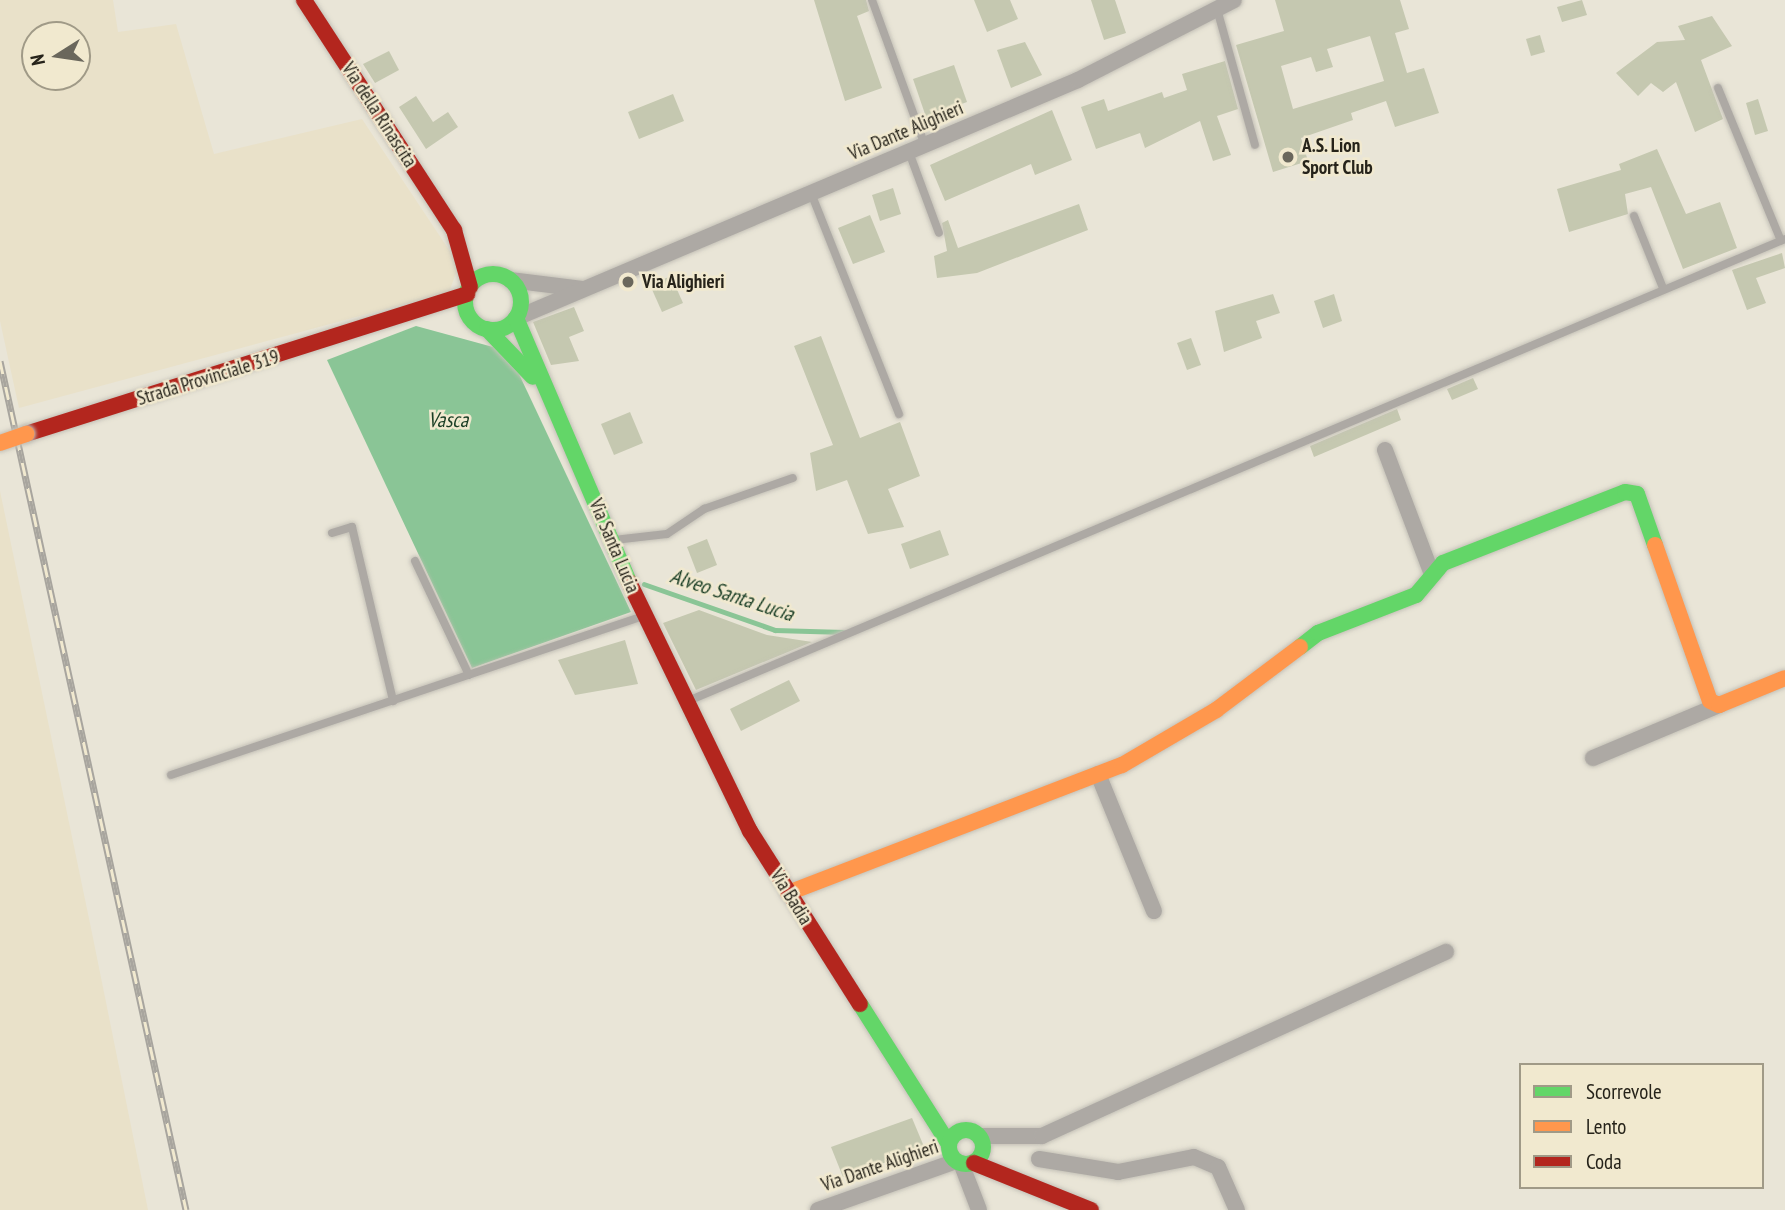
<!DOCTYPE html>
<html>
<head>
<meta charset="utf-8">
<style>
	body { margin:0 }
	#map { position:relative; width:1785px; height:1210px; overflow:hidden; background:#e9e5d7; font-family:"PT Sans Narrow",sans-serif }
	div>[style] { position:absolute }
	.built>* { inset:0; background:#e9e1c9 }
	.water>* { inset:0; background:#8ac596 }
	.stream>* { height:4.5px; margin:-2.25px; padding:0 2.25px; transform-origin:2.25px; border-radius:2.25px; background:#8ac596 }
	.building>* { inset:0; background:#c5c8b0 }
	.roads { filter:drop-shadow(0 0 2px #c4c1b7) drop-shadow(0 0 2px #c4c1b7) }
	.lane>* { height:8px; margin:-4px; padding:0 4px; transform-origin:4px; border-radius:4px; background:#ada9a4 }
	.street>* { height:16px; margin:-8px; padding:0 8px; transform-origin:8px; border-radius:8px; background:#ada9a4 }
	.fast>* { height:16px; margin:-8px; padding:0 8px; transform-origin:8px; border-radius:8px; background:#63d668 }
	.fast>.ring { margin:-8px; padding:0; box-sizing:content-box; background:none; border:16px solid #63d668; border-radius:50% }
	.slow>* { height:16px; margin:-8px; padding:0 8px; transform-origin:8px; border-radius:8px; background:#ff974d }
	.jam>* { height:16px; margin:-8px; padding:0 8px; transform-origin:8px; border-radius:8px; background:#b3261e }
	.rail>* { height:7px; margin-top:-3.5px; transform-origin:0; background:repeating-linear-gradient(90deg,#f1e9cf 0 13px,#a8a59e 0 26px); box-sizing:border-box; border-block:2px solid #a8a59e }
	.bridges { filter:drop-shadow(0 0 2px #c4c1b7) drop-shadow(0 0 2px #c4c1b7) }
	.slow-bridge>* { height:16px; margin:-8px; padding:0 8px; transform-origin:8px; border-radius:8px; background:#ff974d }
	.dots>* { width:19px; height:19px; translate:-50% -50%; box-sizing:border-box; border:4px solid #f1e9cf; border-radius:50% }
	span { translate:-50% -50%; white-space:nowrap; text-align:center; line-height:1.15; -webkit-text-stroke:5px #f1e9cf; paint-order:stroke }
	.street-label { font-size:19px; color:#26231a }
	.poi-label { font-size:19px; color:#26231a; font-weight:700 }
	.left { translate:0 -50%; text-align:left }
	.water-label { font-size:21px; color:#1a3e25; font-style:italic }
	.legend { position:absolute; left:1519px; top:1063px; width:245px; height:126px; box-sizing:border-box; background:#f1e9cf; border:2px solid #a09a87; margin:0; padding:9px 12px; list-style:none; font-size:21px; color:#26231a }
	.legend li { display:flex; align-items:center; gap:14px; height:35px }
	.legend b { width:35px; border:2px solid #a09a87 }
	.north { position:absolute; left:21px; top:21px; width:70px; height:70px; box-sizing:border-box; background:#f1e9cf; border:2px solid #a09a87; border-radius:50%; rotate:258deg; font-size:19px; font-weight:700; line-height:28px; text-align:center; color:#26231a }
	.north::after { content:''; display:block; margin:auto; width:24px; height:32px; background:#6a675c; clip-path:polygon(50% 0,100% 100%,50% 72%,0 100%) }
</style>
</head>
<body>
<div id="map">
	<div class="built">
		<div style="clip-path:polygon(evenodd,0 0,113px 0,118px 32px,176px 24px,214px 154px,362px 119px,459px 265px,449px 292px,19px 408px,0 321px,0 0,35px 35px,77px 35px,77px 77px,35px 77px,35px 35px)"></div>
		<div style="clip-path:polygon(0 491px,92px 933px,148px 1210px,0 1210px)"></div>
	</div>
	<div class="water">
		<div style="clip-path:polygon(416px 326px,493px 347px,519px 374px,631px 612px,472px 668px,327px 360px)"></div>
	</div>
	<div class="stream">
		<div style="left:644px;top:584px;width:139px;rotate:19.3deg"></div>
		<div style="left:775px;top:630px;width:69px;rotate:1.7deg"></div>
	</div>
	<div class="building">
		<div style="clip-path:polygon(814px 0,866px 0,869px 11px,857px 16px,882px 88px,845px 101px)"></div>
		<div style="clip-path:polygon(974px 0,1010px 0,1018px 19px,987px 32px)"></div>
		<div style="clip-path:polygon(1091px 0,1115px 0,1126px 33px,1104px 40px)"></div>
		<div style="clip-path:polygon(evenodd,1275px 0,1400px 0,1409px 29px,1395px 33px,1407px 73px,1424px 68px,1439px 113px,1395px 127px,1386px 101px,1351px 113px,1353px 120px,1301px 138px,1308px 161px,1273px 172px,1236px 45px,1284px 31px,1275px 0,1370px 36px,1384px 81px,1293px 109px,1281px 66px,1311px 57px,1316px 72px,1333px 67px,1327px 49px,1370px 36px)"></div>
		<div style="clip-path:polygon(1582px 0,1587px 15px,1562px 22px,1557px 7px)"></div>
		<div style="clip-path:polygon(1712px 16px,1732px 46px,1701px 60px,1723px 119px,1695px 132px,1676px 82px,1663px 92px,1651px 83px,1638px 96px,1616px 73px,1657px 42px,1685px 40px,1678px 26px)"></div>
		<div style="clip-path:polygon(1540px 35px,1545px 52px,1531px 56px,1526px 39px)"></div>
		<div style="clip-path:polygon(1025px 42px,1042px 75px,1011px 88px,997px 50px)"></div>
		<div style="clip-path:polygon(389px 51px,399px 70px,375px 83px,363px 64px)"></div>
		<div style="clip-path:polygon(1225px 61px,1238px 109px,1217px 116px,1231px 155px,1213px 161px,1200px 121px,1145px 148px,1140px 133px,1096px 149px,1081px 107px,1104px 99px,1108px 111px,1162px 92px,1164px 98px,1187px 90px,1182px 74px)"></div>
		<div style="clip-path:polygon(954px 65px,967px 102px,926px 117px,913px 79px)"></div>
		<div style="clip-path:polygon(673px 94px,684px 121px,639px 139px,628px 112px)"></div>
		<div style="clip-path:polygon(416px 96px,433px 122px,448px 112px,458px 127px,426px 149px,399px 107px)"></div>
		<div style="clip-path:polygon(1758px 99px,1768px 131px,1755px 135px,1746px 103px)"></div>
		<div style="clip-path:polygon(1052px 110px,1072px 160px,1035px 175px,1031px 164px,945px 201px,930px 165px)"></div>
		<div style="clip-path:polygon(1657px 149px,1686px 214px,1720px 202px,1737px 248px,1683px 269px,1651px 187px,1625px 194px,1628px 214px,1569px 232px,1557px 189px,1621px 170px,1619px 164px)"></div>
		<div style="clip-path:polygon(893px 188px,901px 214px,880px 221px,872px 195px)"></div>
		<div style="clip-path:polygon(1079px 204px,1088px 230px,977px 273px,937px 278px,934px 256px,947px 251px,942px 223px,948px 220px,958px 248px)"></div>
		<div style="clip-path:polygon(870px 215px,885px 252px,853px 264px,838px 228px)"></div>
		<div style="clip-path:polygon(1782px 253px,1785px 268px,1756px 278px,1766px 303px,1747px 310px,1732px 270px)"></div>
		<div style="clip-path:polygon(671px 276px,683px 303px,662px 312px,650px 285px)"></div>
		<div style="clip-path:polygon(1273px 294px,1280px 313px,1256px 321px,1262px 338px,1224px 352px,1215px 311px)"></div>
		<div style="clip-path:polygon(1334px 294px,1342px 321px,1323px 328px,1314px 301px)"></div>
		<div style="clip-path:polygon(574px 307px,584px 331px,569px 337px,579px 361px,551px 365px,533px 322px)"></div>
		<div style="clip-path:polygon(821px 336px,860px 438px,900px 422px,920px 476px,888px 489px,904px 527px,868px 534px,847px 480px,816px 491px,810px 453px,833px 445px,794px 346px)"></div>
		<div style="clip-path:polygon(1191px 338px,1201px 365px,1187px 370px,1177px 343px)"></div>
		<div style="clip-path:polygon(1473px 378px,1478px 389px,1452px 400px,1447px 389px)"></div>
		<div style="clip-path:polygon(1397px 409px,1401px 420px,1314px 457px,1310px 446px)"></div>
		<div style="clip-path:polygon(630px 412px,643px 443px,614px 455px,601px 424px)"></div>
		<div style="clip-path:polygon(940px 530px,949px 555px,910px 569px,901px 544px)"></div>
		<div style="clip-path:polygon(707px 539px,717px 565px,697px 573px,687px 547px)"></div>
		<div style="clip-path:polygon(699px 610px,767px 635px,812px 642px,696px 690px,663px 623px)"></div>
		<div style="clip-path:polygon(625px 640px,638px 684px,575px 695px,558px 660px)"></div>
		<div style="clip-path:polygon(789px 680px,800px 701px,741px 731px,730px 709px)"></div>
		<div style="clip-path:polygon(912px 1118px,925px 1149px,843px 1177px,831px 1147px)"></div>
	</div>
	<div class="roads">
		<div class="lane">
			<div style="left:872px;top:0;width:155px;rotate:70deg"></div>
			<div style="left:1217px;top:9px;width:141px;rotate:74.4deg"></div>
			<div style="left:1718px;top:88px;width:165px;rotate:67.6deg"></div>
			<div style="left:909px;top:152px;width:86px;rotate:69.7deg"></div>
			<div style="left:811px;top:193px;width:238px;rotate:68.3deg"></div>
			<div style="left:1634px;top:216px;width:78px;rotate:68.1deg"></div>
			<div style="left:332px;top:533px;width:21px;rotate:-17deg"></div>
			<div style="left:352px;top:527px;width:179px;rotate:76.7deg"></div>
			<div style="left:614px;top:540px;width:53px;rotate:-6.5deg"></div>
			<div style="left:667px;top:534px;width:45px;rotate:-34deg"></div>
			<div style="left:704px;top:509px;width:94px;rotate:-19.2deg"></div>
			<div style="left:415px;top:561px;width:126px;rotate:64.7deg"></div>
			<div style="left:688px;top:701px;width:1190px;rotate:-22.84deg"></div>
			<div style="left:171px;top:775px;width:496px;rotate:-18.6deg"></div>
		</div>
		<div class="street">
			<div style="left:510px;top:280px;width:73px;rotate:7.1deg"></div>
			<div style="left:516px;top:318px;width:610px;rotate:-22.95deg"></div>
			<div style="left:1078px;top:80px;width:175px;rotate:-27.1deg"></div>
			<div style="left:1385px;top:450px;width:130px;rotate:69.3deg"></div>
			<div style="left:1593px;top:758px;width:137px;rotate:-22.8deg"></div>
			<div style="left:1098px;top:774px;width:148px;rotate:67.8deg"></div>
			<div style="left:980px;top:1136px;width:62px"></div>
			<div style="left:1042px;top:1136px;width:444px;rotate:-24.5deg"></div>
			<div style="left:1039px;top:1159px;width:80px;rotate:9.3deg"></div>
			<div style="left:1118px;top:1172px;width:77px;rotate:-11.2deg"></div>
			<div style="left:1194px;top:1157px;width:26px;rotate:23deg"></div>
			<div style="left:1218px;top:1167px;width:47px;rotate:66.2deg"></div>
			<div style="left:961px;top:1163px;width:50px;rotate:69deg"></div>
			<div style="left:818px;top:1210px;width:146px;rotate:-19.5deg"></div>
		</div>
		<div class="fast">
			<div class="ring" style="left:465px;top:274px;width:40px;height:40px"></div>
			<div style="left:516px;top:318px;width:287px;rotate:66.8deg"></div>
			<div style="left:487px;top:329px;width:66px;rotate:46.2deg"></div>
			<div style="left:1300px;top:647px;width:23px;rotate:-38deg"></div>
			<div style="left:1318px;top:633px;width:105px;rotate:-21.2deg"></div>
			<div style="left:1416px;top:595px;width:42px;rotate:-49.8deg"></div>
			<div style="left:1443px;top:563px;width:195px;rotate:-21.3deg"></div>
			<div style="left:1625px;top:492px;width:12px;rotate:9deg"></div>
			<div style="left:1637px;top:494px;width:54px;rotate:70.6deg"></div>
			<div style="left:860px;top:1004px;width:166px;rotate:57.6deg"></div>
			<div class="ring" style="left:949px;top:1130px;width:18px;height:18px"></div>
		</div>
		<div class="slow">
			<div style="left:1655px;top:545px;width:165px;rotate:70.6deg"></div>
			<div style="left:1710px;top:701px;width:10px;rotate:24deg"></div>
			<div style="left:1719px;top:705px;width:71px;rotate:-22.2deg"></div>
			<div style="left:788px;top:893px;width:358px;rotate:-21deg"></div>
			<div style="left:1122px;top:765px;width:109px;rotate:-30.3deg"></div>
			<div style="left:1216px;top:710px;width:105px;rotate:-36.9deg"></div>
		</div>
		<div class="jam">
			<div style="left:304px;top:0;width:275px;rotate:56.9deg"></div>
			<div style="left:454px;top:230px;width:59px;rotate:74.3deg"></div>
			<div style="left:26px;top:434px;width:463px;rotate:-17.6deg"></div>
			<div style="left:629px;top:582px;width:277px;rotate:64.1deg"></div>
			<div style="left:750px;top:831px;width:205px;rotate:57.6deg"></div>
			<div style="left:974px;top:1163px;width:126px;rotate:21.9deg"></div>
		</div>
	</div>
	<div class="rail">
		<div style="left:0;top:361px;width:869px;rotate:77.64deg"></div>
	</div>
	<div class="bridges">
		<div class="slow-bridge">
			<div style="left:0;top:443px;width:28px;rotate:-19deg"></div>
		</div>
	</div>
	<div class="dots">
		<div style="left:1288px;top:157px;background:#6a675c"></div>
		<div style="left:628px;top:282px;background:#6a675c"></div>
	</div>
	<div class="street-label">
		<span style="left:379px;top:115px;rotate:57deg">Via della Rinascita</span>
		<span style="left:906px;top:131px;rotate:-23deg">Via Dante Alighieri</span>
		<span style="left:208px;top:378px;rotate:-17deg">Strada Provinciale 319</span>
		<span style="left:614px;top:546px;rotate:67deg">Via Santa Lucia</span>
		<span style="left:791px;top:897px;rotate:58deg">Via Badia</span>
		<span style="left:880px;top:1166px;rotate:-19deg">Via Dante Alighieri</span>
	</div>
	<div class="poi-label">
		<span class="left" style="left:1302px;top:157px">A.S. Lion<br>Sport Club</span>
		<span class="left" style="left:642px;top:282px">Via Alighieri</span>
	</div>
	<div class="water-label">
		<span style="left:448px;top:420px">Vasca</span>
		<span style="left:732px;top:595px;rotate:18deg">Alveo Santa Lucia</span>
	</div>
	<ul class="legend">
	<li><b style="height:9px;background:#63d668"></b>Scorrevole</li>
	<li><b style="height:9px;background:#ff974d"></b>Lento</li>
	<li><b style="height:9px;background:#b3261e"></b>Coda</li>
	</ul>
	<div class="north">N</div>
</div>
</body>
</html>
